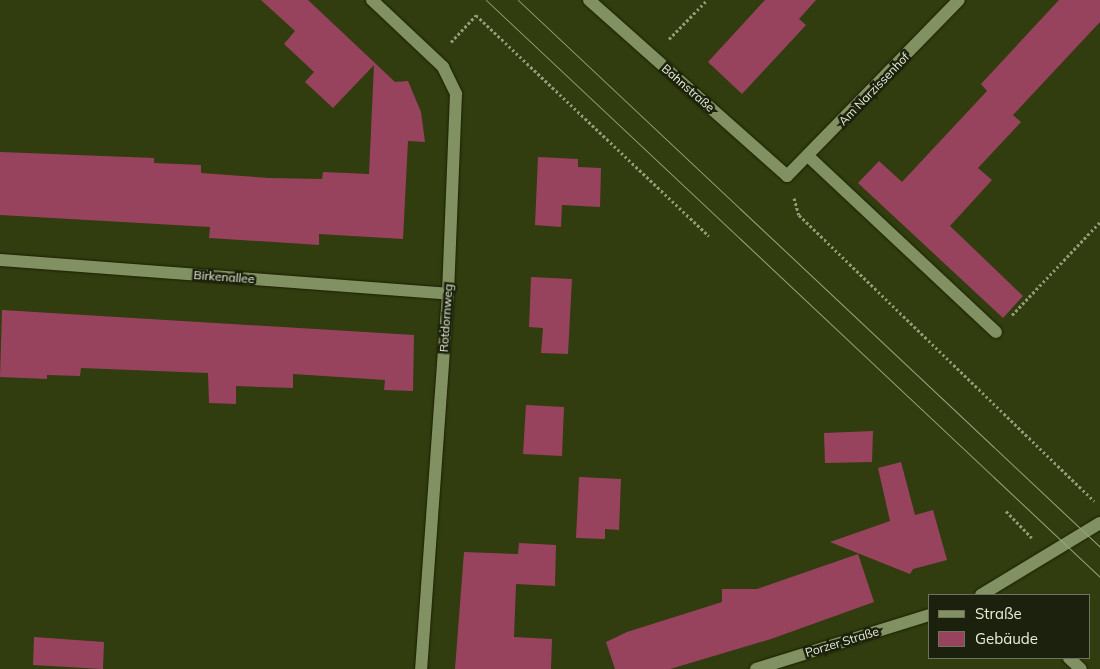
<!DOCTYPE html>
<html>
<head>
<meta charset="utf-8">
<style>
	body { margin:0 }
	#map { position:relative; width:1100px; height:669px; overflow:hidden; background:#313c0f; font-family:Mulish,sans-serif }
	div>[style] { position:absolute }
	.building>* { inset:0; background:#98435e }
	.path>* { height:3px; margin-top:-1.5px; transform-origin:0; background:repeating-linear-gradient(90deg,#929b79 0 2.5px,transparent 0 5px) }
	.roads { filter:drop-shadow(0 0 1px #1a2202) drop-shadow(0 0 1px #1a2202) }
	.minor>* { height:12px; margin:-6px; padding:0 6px; transform-origin:6px; border-radius:6px; background:#829162 }
	.tram>* { height:1px; margin:-0.5px; padding:0 0.5px; transform-origin:0.5px; border-radius:0.5px; background:#9aa482 }
	span { translate:-50% -50%; white-space:nowrap; text-align:center; line-height:1.15; -webkit-text-stroke:5px #1c210e; paint-order:stroke }
	.street-label { font-size:12px; color:#e7efd6 }
	.legend { position:absolute; left:928px; top:594px; width:162px; height:65px; box-sizing:border-box; background:#1c210e; border:1px solid #6d735e; margin:0; padding:6px 9px; list-style:none; font-size:15px; color:#e7efd6 }
	.legend li { display:flex; align-items:center; gap:10px; height:25px }
	.legend b { width:25px; border:1px solid #6d735e }
</style>
</head>
<body>
<div id="map">
	<div class="building">
		<div style="clip-path:polygon(261px 0,308px 0,395px 82px,408px 81px,421px 112px,425px 142px,408px 141px,403px 239px,319px 234px,319px 245px,209px 238px,210px 227px,0 215px,0 152px,154px 158px,154px 163px,201px 165px,201px 173px,269px 178px,322px 179px,323px 172px,369px 174px,374px 65px,333px 108px,305px 82px,314px 72px,284px 44px,295px 31px)"></div>
		<div style="clip-path:polygon(765px 0,816px 0,799px 19px,806px 25px,742px 94px,708px 62px)"></div>
		<div style="clip-path:polygon(1059px 0,1100px 0,1100px 22px,1013px 115px,1021px 122px,978px 168px,992px 180px,950px 226px,1023px 296px,1003px 318px,858px 183px,879px 161px,902px 182px,987px 91px,981px 84px)"></div>
		<div style="clip-path:polygon(538px 157px,578px 159px,578px 167px,601px 168px,600px 207px,562px 205px,561px 227px,535px 225px)"></div>
		<div style="clip-path:polygon(531px 277px,572px 279px,568px 354px,541px 353px,543px 328px,529px 327px)"></div>
		<div style="clip-path:polygon(2px 310px,414px 335px,413px 391px,384px 390px,385px 380px,293px 374px,293px 388px,236px 386px,236px 404px,209px 403px,208px 373px,81px 368px,80px 376px,47px 375px,47px 379px,0 377px)"></div>
		<div style="clip-path:polygon(526px 405px,564px 407px,562px 456px,523px 454px)"></div>
		<div style="clip-path:polygon(873px 431px,872px 462px,825px 463px,824px 433px)"></div>
		<div style="clip-path:polygon(901px 462px,915px 515px,933px 510px,947px 560px,913px 569px,910px 574px,830px 542px,890px 521px,878px 468px)"></div>
		<div style="clip-path:polygon(579px 477px,621px 479px,619px 530px,605px 529px,605px 539px,576px 538px)"></div>
		<div style="clip-path:polygon(519px 543px,556px 545px,555px 586px,516px 584px,514px 637px,552px 639px,551px 669px,455px 669px,464px 552px,518px 554px)"></div>
		<div style="clip-path:polygon(858px 554px,874px 602px,771px 639px,670px 669px,615px 669px,606px 642px,627px 632px,722px 602px,722px 589px,757px 589px)"></div>
		<div style="clip-path:polygon(34px 637px,104px 642px,103px 669px,33px 665px)"></div>
	</div>
	<div class="path">
		<div style="left:669px;top:39px;width:54px;rotate:-45.7deg"></div>
		<div style="left:451px;top:42px;width:37px;rotate:-47deg"></div>
		<div style="left:476px;top:15px;width:321px;rotate:43.5deg"></div>
		<div style="left:794px;top:198px;width:18px;rotate:74deg"></div>
		<div style="left:799px;top:215px;width:411px;rotate:44.1deg"></div>
		<div style="left:1012px;top:315px;width:128px;rotate:-46.6deg"></div>
		<div style="left:1006px;top:511px;width:37px;rotate:46deg"></div>
	</div>
	<div class="roads">
		<div class="minor">
			<div style="left:372px;top:0;width:98px;rotate:43.3deg"></div>
			<div style="left:443px;top:67px;width:30px;rotate:64deg"></div>
			<div style="left:456px;top:94px;width:200px;rotate:92.3deg"></div>
			<div style="left:448px;top:294px;width:376px;rotate:94.1deg"></div>
			<div style="left:589px;top:0;width:265px;rotate:41.6deg"></div>
			<div style="left:787px;top:176px;width:246px;rotate:-45.7deg"></div>
			<div style="left:809px;top:157px;width:256px;rotate:43.1deg"></div>
			<div style="left:0;top:260px;width:449px;rotate:4.3deg"></div>
			<div style="left:981px;top:595px;width:139px;rotate:-31.2deg"></div>
			<div style="left:1069px;top:658px;width:16px;rotate:43deg"></div>
			<div style="left:756px;top:669px;width:181px;rotate:-17.3deg"></div>
		</div>
	</div>
	<div class="tram">
		<div style="left:486px;top:0;width:843px;rotate:43.22deg"></div>
		<div style="left:518px;top:0;width:799px;rotate:43.22deg"></div>
	</div>
	<div class="street-label">
		<span style="left:688px;top:88px;rotate:41deg">Bahnstraße</span>
		<span style="left:874px;top:89px;rotate:-46deg">Am Narzissenhof</span>
		<span style="left:224px;top:277px;rotate:4deg">Birkenallee</span>
		<span style="left:446px;top:318px;rotate:-86deg">Rotdornweg</span>
		<span style="left:842px;top:642px;rotate:-17deg">Porzer Straße</span>
	</div>
	<ul class="legend">
	<li><b style="height:6px;background:#829162"></b>Straße</li>
	<li><b style="height:14px;background:#98435e"></b>Gebäude</li>
	</ul>
</div>
</body>
</html>
